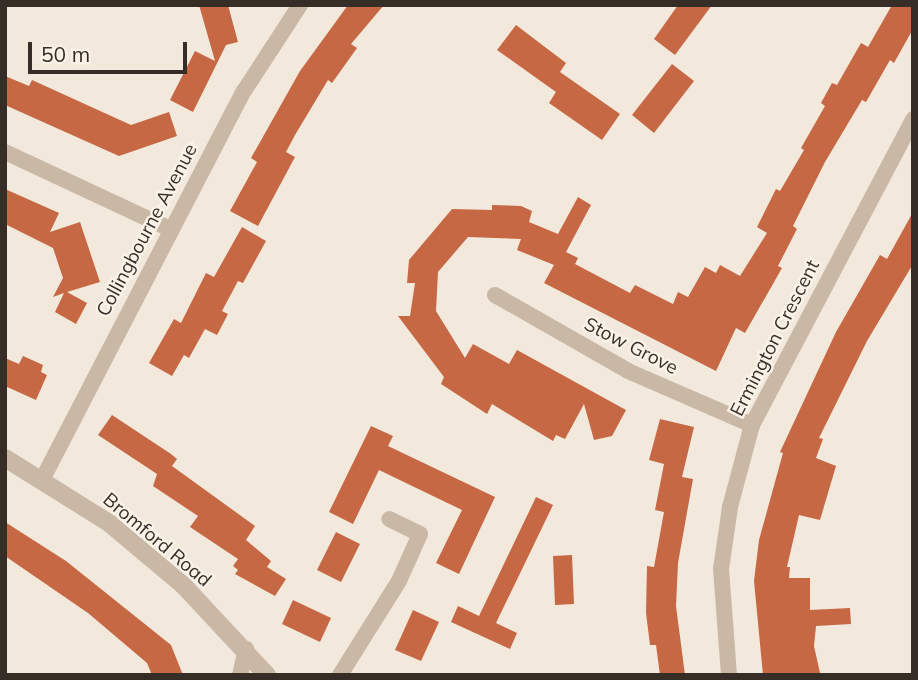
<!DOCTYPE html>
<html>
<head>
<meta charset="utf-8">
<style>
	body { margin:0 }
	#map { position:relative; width:918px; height:680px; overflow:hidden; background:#f2e8db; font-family:Mulish,sans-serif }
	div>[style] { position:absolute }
	.building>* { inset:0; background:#c66844 }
	.minor>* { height:16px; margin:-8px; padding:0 8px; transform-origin:8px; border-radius:8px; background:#cab8a7 }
	.tertiary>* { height:18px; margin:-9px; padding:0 9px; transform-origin:9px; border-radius:9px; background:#cab8a7 }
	span { translate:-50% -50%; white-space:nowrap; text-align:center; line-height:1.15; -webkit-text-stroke:5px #f9f2e7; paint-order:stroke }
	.street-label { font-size:19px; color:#362d27 }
	.frame { position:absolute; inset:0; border:7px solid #362d27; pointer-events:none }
	.scale { position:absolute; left:28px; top:42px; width:159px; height:32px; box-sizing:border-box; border:4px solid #362d27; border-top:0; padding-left:9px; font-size:21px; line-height:24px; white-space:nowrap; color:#362d27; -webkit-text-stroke:5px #f9f2e7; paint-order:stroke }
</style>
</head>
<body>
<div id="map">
	<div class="building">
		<div style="clip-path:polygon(199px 5px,228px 5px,238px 42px,226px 45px,193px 112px,170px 100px,195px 51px,215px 61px)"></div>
		<div style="clip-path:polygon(348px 5px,384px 5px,351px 44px,357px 48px,332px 83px,328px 80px,295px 135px,286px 152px,295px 157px,258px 226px,230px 211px,257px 162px,251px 158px,300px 71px)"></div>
		<div style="clip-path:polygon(678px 5px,712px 5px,675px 55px,654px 39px)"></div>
		<div style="clip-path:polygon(892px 5px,913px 5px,913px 29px,894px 63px,890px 60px,866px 102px,862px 100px,825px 162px,793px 226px,797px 229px,778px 266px,782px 268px,745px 333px,736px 328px,716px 371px,544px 283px,554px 265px,517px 250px,521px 239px,468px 237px,438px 272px,436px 311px,465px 358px,473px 344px,509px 364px,517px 350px,626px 410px,612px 436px,594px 440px,584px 404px,565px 439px,556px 435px,553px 441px,492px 404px,487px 414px,441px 384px,444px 377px,398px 316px,410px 316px,415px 283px,407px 283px,409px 260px,452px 209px,492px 210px,492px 205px,521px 206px,532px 211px,529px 222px,558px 234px,578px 197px,591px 205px,566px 252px,578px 258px,575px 264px,630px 293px,635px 285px,673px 304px,678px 292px,688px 297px,705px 267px,716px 273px,720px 265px,740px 276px,767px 233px,757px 227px,776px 189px,780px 191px,804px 150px,801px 148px,825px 106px,821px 103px,832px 83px,837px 85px,861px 43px,868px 47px)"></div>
		<div style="clip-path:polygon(516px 25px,566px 63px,560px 72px,620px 114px,602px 140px,549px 103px,556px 92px,497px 50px)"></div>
		<div style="clip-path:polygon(672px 64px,694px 81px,654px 133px,632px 115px)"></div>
		<div style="clip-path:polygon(5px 76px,29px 86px,32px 80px,131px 125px,169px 112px,177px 136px,119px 156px,5px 105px)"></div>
		<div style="clip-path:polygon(5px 189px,59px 213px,50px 232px,80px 222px,100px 282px,67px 292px,87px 303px,76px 324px,55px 312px,64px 293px,53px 297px,63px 278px,53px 248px,5px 224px)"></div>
		<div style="clip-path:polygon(913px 212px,913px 264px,867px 341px,819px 438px,823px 439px,816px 458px,836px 466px,820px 520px,799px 515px,787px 567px,790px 567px,789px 578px,810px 578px,810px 610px,850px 608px,851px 624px,816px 626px,814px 646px,820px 673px,763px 675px,754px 581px,759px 540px,783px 453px,780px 452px,836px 332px,880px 255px,887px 259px)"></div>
		<div style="clip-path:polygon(242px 227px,266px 241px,243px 283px,238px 281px,222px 311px,228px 314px,217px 335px,205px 329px,189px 358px,184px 355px,172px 376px,149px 363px,174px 319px,181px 323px,206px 273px,214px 277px)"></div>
		<div style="clip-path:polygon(23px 356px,43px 365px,41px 372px,47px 375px,36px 400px,5px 386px,5px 358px,19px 364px)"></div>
		<div style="clip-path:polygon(112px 415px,171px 454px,177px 459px,172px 466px,255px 526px,246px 540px,271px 561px,267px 567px,286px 579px,275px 596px,235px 574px,238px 570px,233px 566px,238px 559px,190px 527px,198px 516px,153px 486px,157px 474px,98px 435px)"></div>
		<div style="clip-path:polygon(660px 419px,694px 427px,682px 477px,693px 479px,678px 563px,676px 606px,685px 675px,660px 675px,656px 645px,650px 645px,646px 613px,647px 566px,654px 567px,664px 512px,655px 510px,664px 464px,649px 460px)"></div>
		<div style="clip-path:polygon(371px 426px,393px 436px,388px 446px,495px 497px,459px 574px,436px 563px,462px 510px,379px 470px,353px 524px,329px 512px)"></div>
		<div style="clip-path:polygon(536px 497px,553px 505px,496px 623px,517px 633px,510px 649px,451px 622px,458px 606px,479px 616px)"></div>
		<div style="clip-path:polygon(5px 522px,66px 561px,171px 645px,183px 675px,152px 675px,147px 663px,88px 613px,5px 556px)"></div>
		<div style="clip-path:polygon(336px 532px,360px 544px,341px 582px,317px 570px)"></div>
		<div style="clip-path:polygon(572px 555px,574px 604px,555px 605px,553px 556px)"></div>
		<div style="clip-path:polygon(293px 600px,331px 618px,320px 642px,282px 624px)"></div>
		<div style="clip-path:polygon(413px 610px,439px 622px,421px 661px,395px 650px)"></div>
	</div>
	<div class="minor">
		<div style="left:5px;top:152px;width:182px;rotate:25deg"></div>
		<div style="left:495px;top:295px;width:153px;rotate:29.7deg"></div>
		<div style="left:628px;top:371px;width:135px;rotate:23.5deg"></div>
		<div style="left:42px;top:480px;width:438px;rotate:-62.6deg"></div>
		<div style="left:244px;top:91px;width:103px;rotate:-56.9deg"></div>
		<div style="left:240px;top:675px;width:27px;rotate:-77deg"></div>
		<div style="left:340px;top:675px;width:111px;rotate:-57.9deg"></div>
		<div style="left:399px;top:581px;width:51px;rotate:-65.9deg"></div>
		<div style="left:420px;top:534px;width:34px;rotate:-154deg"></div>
		<div style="left:729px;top:675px;width:106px;rotate:-94.3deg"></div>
		<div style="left:721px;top:569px;width:63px;rotate:-81.7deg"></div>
		<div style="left:730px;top:507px;width:85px;rotate:-75deg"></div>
		<div style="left:752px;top:425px;width:346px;rotate:-62.2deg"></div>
	</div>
	<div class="tertiary">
		<div style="left:5px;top:458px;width:123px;rotate:32deg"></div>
		<div style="left:109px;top:523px;width:97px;rotate:40deg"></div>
		<div style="left:183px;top:585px;width:123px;rotate:47deg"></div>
	</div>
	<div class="street-label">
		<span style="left:147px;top:230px;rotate:-62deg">Collingbourne Avenue</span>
		<span style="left:775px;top:338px;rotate:-63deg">Ermington Crescent</span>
		<span style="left:631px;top:346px;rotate:27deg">Stow Grove</span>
		<span style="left:157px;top:540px;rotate:40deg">Bromford Road</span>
	</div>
	<div class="frame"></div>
	<div class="scale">50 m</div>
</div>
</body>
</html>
